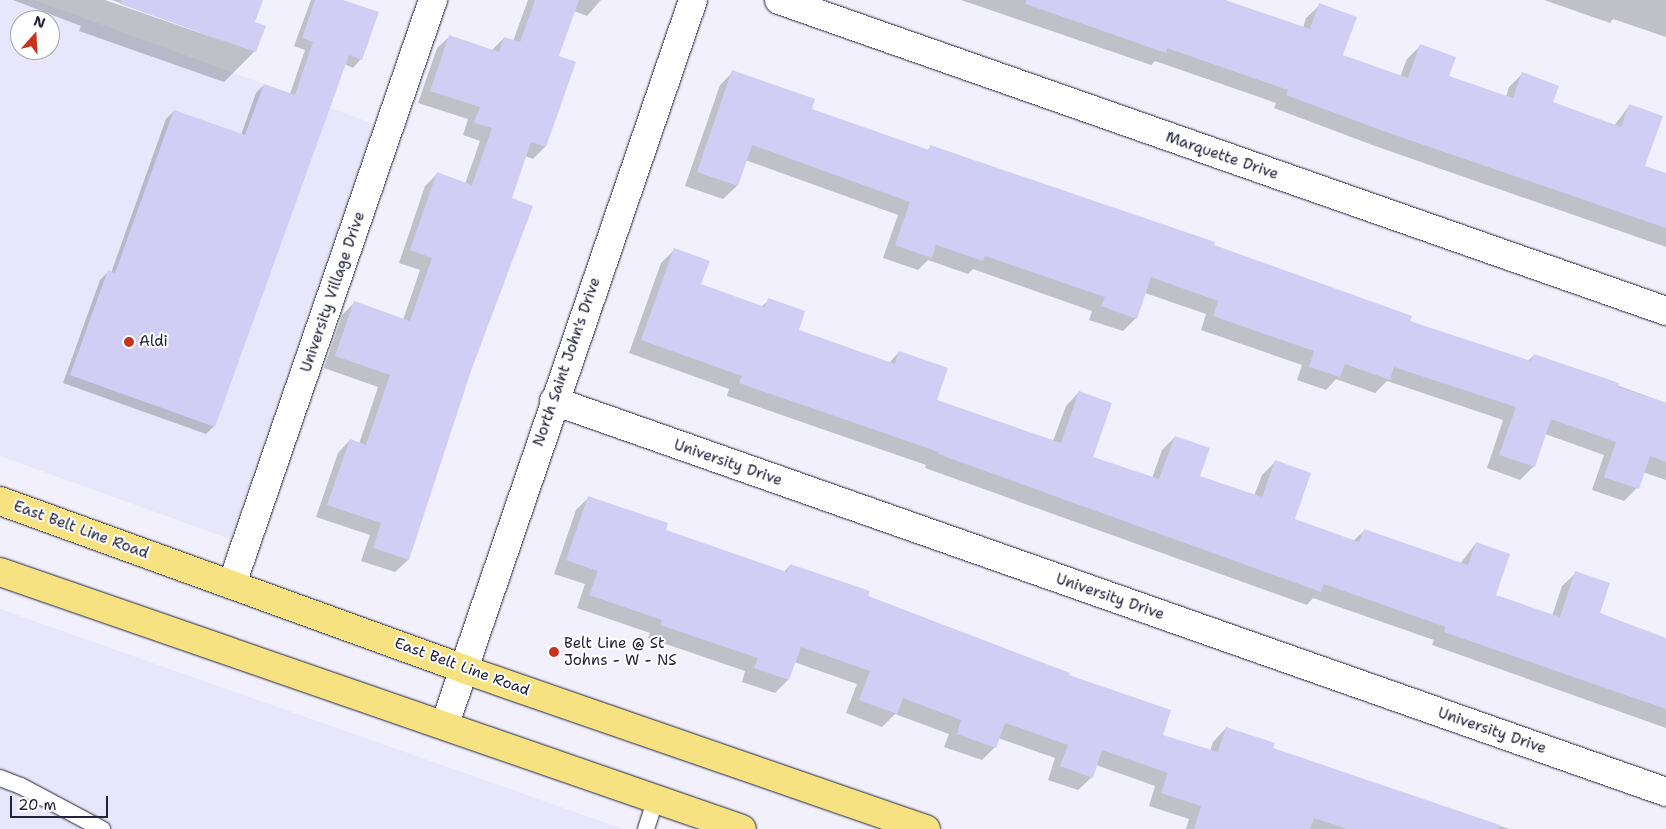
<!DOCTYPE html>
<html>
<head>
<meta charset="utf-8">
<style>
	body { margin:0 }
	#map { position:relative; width:1666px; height:829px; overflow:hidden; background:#f1f0fc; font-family:"Shantell Sans",sans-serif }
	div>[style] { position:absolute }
	.built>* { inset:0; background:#e7e6fa }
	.shadow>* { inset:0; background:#0003 }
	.building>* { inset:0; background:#d1cef6 }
	.roads { filter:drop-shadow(0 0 1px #22223b) drop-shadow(0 0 1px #22223b) }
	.lane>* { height:16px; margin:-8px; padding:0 8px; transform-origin:8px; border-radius:8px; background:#fff }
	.street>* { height:28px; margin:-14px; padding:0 14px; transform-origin:14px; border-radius:14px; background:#fff }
	.primary>* { height:28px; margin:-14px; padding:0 14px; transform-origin:14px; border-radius:14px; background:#f7e281 }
	.dots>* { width:14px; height:14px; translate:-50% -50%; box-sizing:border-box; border:2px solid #fff; border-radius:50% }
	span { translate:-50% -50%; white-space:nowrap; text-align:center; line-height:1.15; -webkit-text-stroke:4px #fff; paint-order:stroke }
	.street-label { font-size:15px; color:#22223b }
	.poi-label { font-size:15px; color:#22223b }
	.left { translate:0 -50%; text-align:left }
	.north { position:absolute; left:10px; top:10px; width:50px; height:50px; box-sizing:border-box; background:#fff; border:1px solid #a7a7b1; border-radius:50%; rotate:19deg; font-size:14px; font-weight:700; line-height:20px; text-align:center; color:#22223b }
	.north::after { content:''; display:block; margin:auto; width:18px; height:22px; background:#c8321e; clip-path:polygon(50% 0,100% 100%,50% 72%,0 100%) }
	.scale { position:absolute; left:10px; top:796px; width:98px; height:22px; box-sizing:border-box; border:2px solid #22223b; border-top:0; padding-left:6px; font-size:15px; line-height:18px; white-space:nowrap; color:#22223b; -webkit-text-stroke:4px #fff; paint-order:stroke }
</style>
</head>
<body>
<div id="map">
	<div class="built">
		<div style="clip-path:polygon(evenodd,0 0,34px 0,374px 124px,230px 539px,0 456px,0 0,20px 20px,50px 20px,50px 50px,20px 50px,20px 20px)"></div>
		<div style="clip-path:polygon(0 609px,623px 829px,0 829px)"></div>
	</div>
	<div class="shadow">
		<div style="clip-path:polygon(13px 0,105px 0,229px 43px,112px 0,261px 0,253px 23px,255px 51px,224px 82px,79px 31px,81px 26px)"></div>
		<div style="clip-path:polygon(311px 0,339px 0,361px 59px,353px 68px,344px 64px,214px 426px,206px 434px,63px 383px,100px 280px,108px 272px,111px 273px,166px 119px,174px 111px,241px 135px,256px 93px,264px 85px,290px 94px,305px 50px,294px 46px)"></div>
		<div style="clip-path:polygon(528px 0,601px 0,587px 16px,574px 11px,558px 57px,545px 147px,533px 159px,525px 156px,510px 199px,471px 368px,408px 560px,395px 572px,361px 561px,370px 535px,316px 517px,338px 453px,350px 440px,359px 444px,378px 387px,324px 368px,342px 315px,354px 303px,403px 320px,420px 270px,399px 263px,425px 186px,437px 174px,465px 184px,480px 141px,463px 135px,468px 119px,418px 103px,437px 48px,450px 36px,491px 51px,504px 38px,513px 41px)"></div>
		<div style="clip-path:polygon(961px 0,1222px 0,1303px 28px,1306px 18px,1320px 5px,1342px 56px,1400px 77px,1407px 59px,1420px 46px,1447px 77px,1506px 97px,1509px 87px,1522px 74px,1551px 103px,1614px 126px,1629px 106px,1644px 167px,1666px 175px,1666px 247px,1375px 146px,1274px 108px,1276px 103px,1155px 61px,1151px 65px)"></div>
		<div style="clip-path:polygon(1544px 0,1666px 0,1666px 37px,1613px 19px,1610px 23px)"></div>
		<div style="clip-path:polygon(733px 72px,810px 110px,927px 150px,931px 147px,1212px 246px,1408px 322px,1528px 361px,1534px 355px,1666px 403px,1666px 480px,1643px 472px,1637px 488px,1624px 501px,1592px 490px,1604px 455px,1545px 434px,1534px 466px,1520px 480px,1487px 468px,1503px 420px,1387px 381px,1375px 393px,1336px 379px,1326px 390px,1297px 380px,1302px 365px,1201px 330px,1206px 314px,1145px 293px,1136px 318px,1123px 331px,1089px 320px,1092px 311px,973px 269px,968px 274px,928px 260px,918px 270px,883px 258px,898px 215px,745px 160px,737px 186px,723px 199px,685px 186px,720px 85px)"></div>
		<div style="clip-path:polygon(675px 249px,699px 285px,761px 307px,769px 300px,797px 330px,889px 363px,899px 352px,935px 400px,1053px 441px,1066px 406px,1079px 392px,1092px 457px,1152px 478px,1162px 450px,1175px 437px,1198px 477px,1254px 496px,1262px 475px,1275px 462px,1293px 520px,1353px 541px,1364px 531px,1460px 564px,1476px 543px,1494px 596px,1552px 616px,1562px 586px,1576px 573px,1598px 613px,1666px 639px,1666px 728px,1432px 645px,1434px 640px,1313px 598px,1307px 605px,925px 468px,926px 465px,727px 396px,729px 389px,629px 353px,661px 263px)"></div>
		<div style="clip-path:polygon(589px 497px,664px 531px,784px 572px,790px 565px,1068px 676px,1161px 736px,1210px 751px,1213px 742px,1226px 728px,1272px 749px,1509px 829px,1186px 829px,1189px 819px,1149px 806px,1155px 786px,1096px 765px,1092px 777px,1078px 790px,1048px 780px,1055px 758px,998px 738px,995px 747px,982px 760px,944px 747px,949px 734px,895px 714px,882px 727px,846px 713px,857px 684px,794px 662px,788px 680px,775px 693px,742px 682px,745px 671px,648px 638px,650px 633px,577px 608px,585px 584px,554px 574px,576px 510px)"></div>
	</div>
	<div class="building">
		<div style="clip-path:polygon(121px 0,263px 0,255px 22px,266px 26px,256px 52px,120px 4px)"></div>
		<div style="clip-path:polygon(315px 0,343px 0,379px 12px,362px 60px,349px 55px,215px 427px,70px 375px,108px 270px,115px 273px,174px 110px,245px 135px,264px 84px,295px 95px,313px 42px,302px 38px)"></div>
		<div style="clip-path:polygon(535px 0,579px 0,559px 56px,576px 62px,546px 147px,531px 142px,512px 198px,533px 206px,472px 368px,409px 560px,373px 548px,381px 523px,327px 505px,350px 439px,366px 445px,390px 375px,335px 356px,354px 301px,410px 321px,432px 258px,410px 250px,437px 172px,472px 185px,492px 128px,474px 123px,480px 107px,430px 91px,449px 35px,499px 52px,504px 37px,520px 42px)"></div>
		<div style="clip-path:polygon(1026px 0,1225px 0,1310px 29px,1319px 3px,1357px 17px,1343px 55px,1408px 78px,1420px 44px,1456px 57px,1449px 76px,1513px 98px,1522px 72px,1559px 86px,1553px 102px,1621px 127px,1629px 104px,1663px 116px,1645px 166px,1666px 173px,1666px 228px,1389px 133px,1286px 95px,1288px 90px,1167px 48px,1166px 53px,1026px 4px)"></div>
		<div style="clip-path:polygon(732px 70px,815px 99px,812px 109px,929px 150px,930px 145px,1215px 242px,1214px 245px,1412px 316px,1410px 321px,1531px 361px,1534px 354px,1619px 383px,1618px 387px,1666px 403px,1666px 462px,1650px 456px,1639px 489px,1604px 477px,1616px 442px,1551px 419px,1535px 467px,1499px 455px,1516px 407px,1394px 367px,1390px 380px,1345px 364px,1340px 377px,1309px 367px,1314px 351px,1213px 316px,1218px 301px,1151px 277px,1137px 319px,1101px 306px,1105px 297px,985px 256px,983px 261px,936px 245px,932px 258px,895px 245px,910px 202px,752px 145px,738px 186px,697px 172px)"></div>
		<div style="clip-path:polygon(674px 248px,710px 261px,701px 284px,765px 307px,768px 298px,805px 311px,799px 330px,895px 364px,899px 351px,948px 368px,937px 400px,1061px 443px,1079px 391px,1112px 403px,1093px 457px,1159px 479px,1175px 436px,1210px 448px,1200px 476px,1262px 497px,1275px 460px,1311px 473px,1295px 519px,1359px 542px,1364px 529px,1468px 565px,1476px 542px,1510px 554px,1496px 595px,1560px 617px,1575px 571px,1610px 583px,1600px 613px,1666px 638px,1666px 709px,1444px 632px,1446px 627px,1324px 584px,1321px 592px,938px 454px,939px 452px,739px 383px,742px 376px,641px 340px)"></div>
		<div style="clip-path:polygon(588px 496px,668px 523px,666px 530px,787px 572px,790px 564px,870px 591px,868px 596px,1070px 673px,1069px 675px,1171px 710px,1163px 735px,1218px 752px,1226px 727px,1275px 743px,1273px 748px,1500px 825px,1499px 829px,1347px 829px,1314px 818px,1310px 829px,1194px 829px,1201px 806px,1161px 793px,1168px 773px,1102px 750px,1093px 778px,1060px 766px,1068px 745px,1005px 723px,996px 748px,957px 734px,961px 720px,903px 698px,897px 714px,859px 700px,870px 671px,801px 647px,789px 680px,754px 668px,758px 658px,660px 625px,662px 620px,589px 595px,598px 571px,566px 560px)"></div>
	</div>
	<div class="roads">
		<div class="lane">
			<div style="left:0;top:778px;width:22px;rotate:21deg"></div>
			<div style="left:21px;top:786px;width:92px;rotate:28deg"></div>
			<div style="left:646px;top:829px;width:32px;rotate:-72deg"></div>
		</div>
		<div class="street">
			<div style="left:779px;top:0;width:940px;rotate:19.32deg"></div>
			<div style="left:554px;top:401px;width:1179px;rotate:19.37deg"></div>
			<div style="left:232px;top:584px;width:618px;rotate:-71.01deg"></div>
			<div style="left:445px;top:724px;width:765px;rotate:-71.09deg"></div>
		</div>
		<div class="primary">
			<div style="left:0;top:501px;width:493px;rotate:19.9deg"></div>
			<div style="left:463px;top:669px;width:490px;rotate:19.1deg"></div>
			<div style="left:0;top:572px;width:785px;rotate:19.1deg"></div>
		</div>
	</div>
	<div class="dots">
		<div style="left:129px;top:342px;background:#c8321e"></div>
		<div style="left:554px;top:652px;background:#c8321e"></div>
	</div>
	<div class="street-label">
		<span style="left:1222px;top:156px;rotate:19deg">Marquette Drive</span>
		<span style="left:333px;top:292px;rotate:-71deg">University Village Drive</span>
		<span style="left:567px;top:362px;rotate:-71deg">North Saint John's Drive</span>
		<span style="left:728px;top:463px;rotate:19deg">University Drive</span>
		<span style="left:81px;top:530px;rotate:20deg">East Belt Line Road</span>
		<span style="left:1110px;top:597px;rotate:19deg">University Drive</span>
		<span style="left:462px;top:667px;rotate:20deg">East Belt Line Road</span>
		<span style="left:1492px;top:731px;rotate:19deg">University Drive</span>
	</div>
	<div class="poi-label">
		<span class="left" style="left:139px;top:342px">Aldi</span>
		<span class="left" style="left:564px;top:652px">Belt Line @ St<br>Johns - W - NS</span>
	</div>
	<div class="north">N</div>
	<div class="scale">20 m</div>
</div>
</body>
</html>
